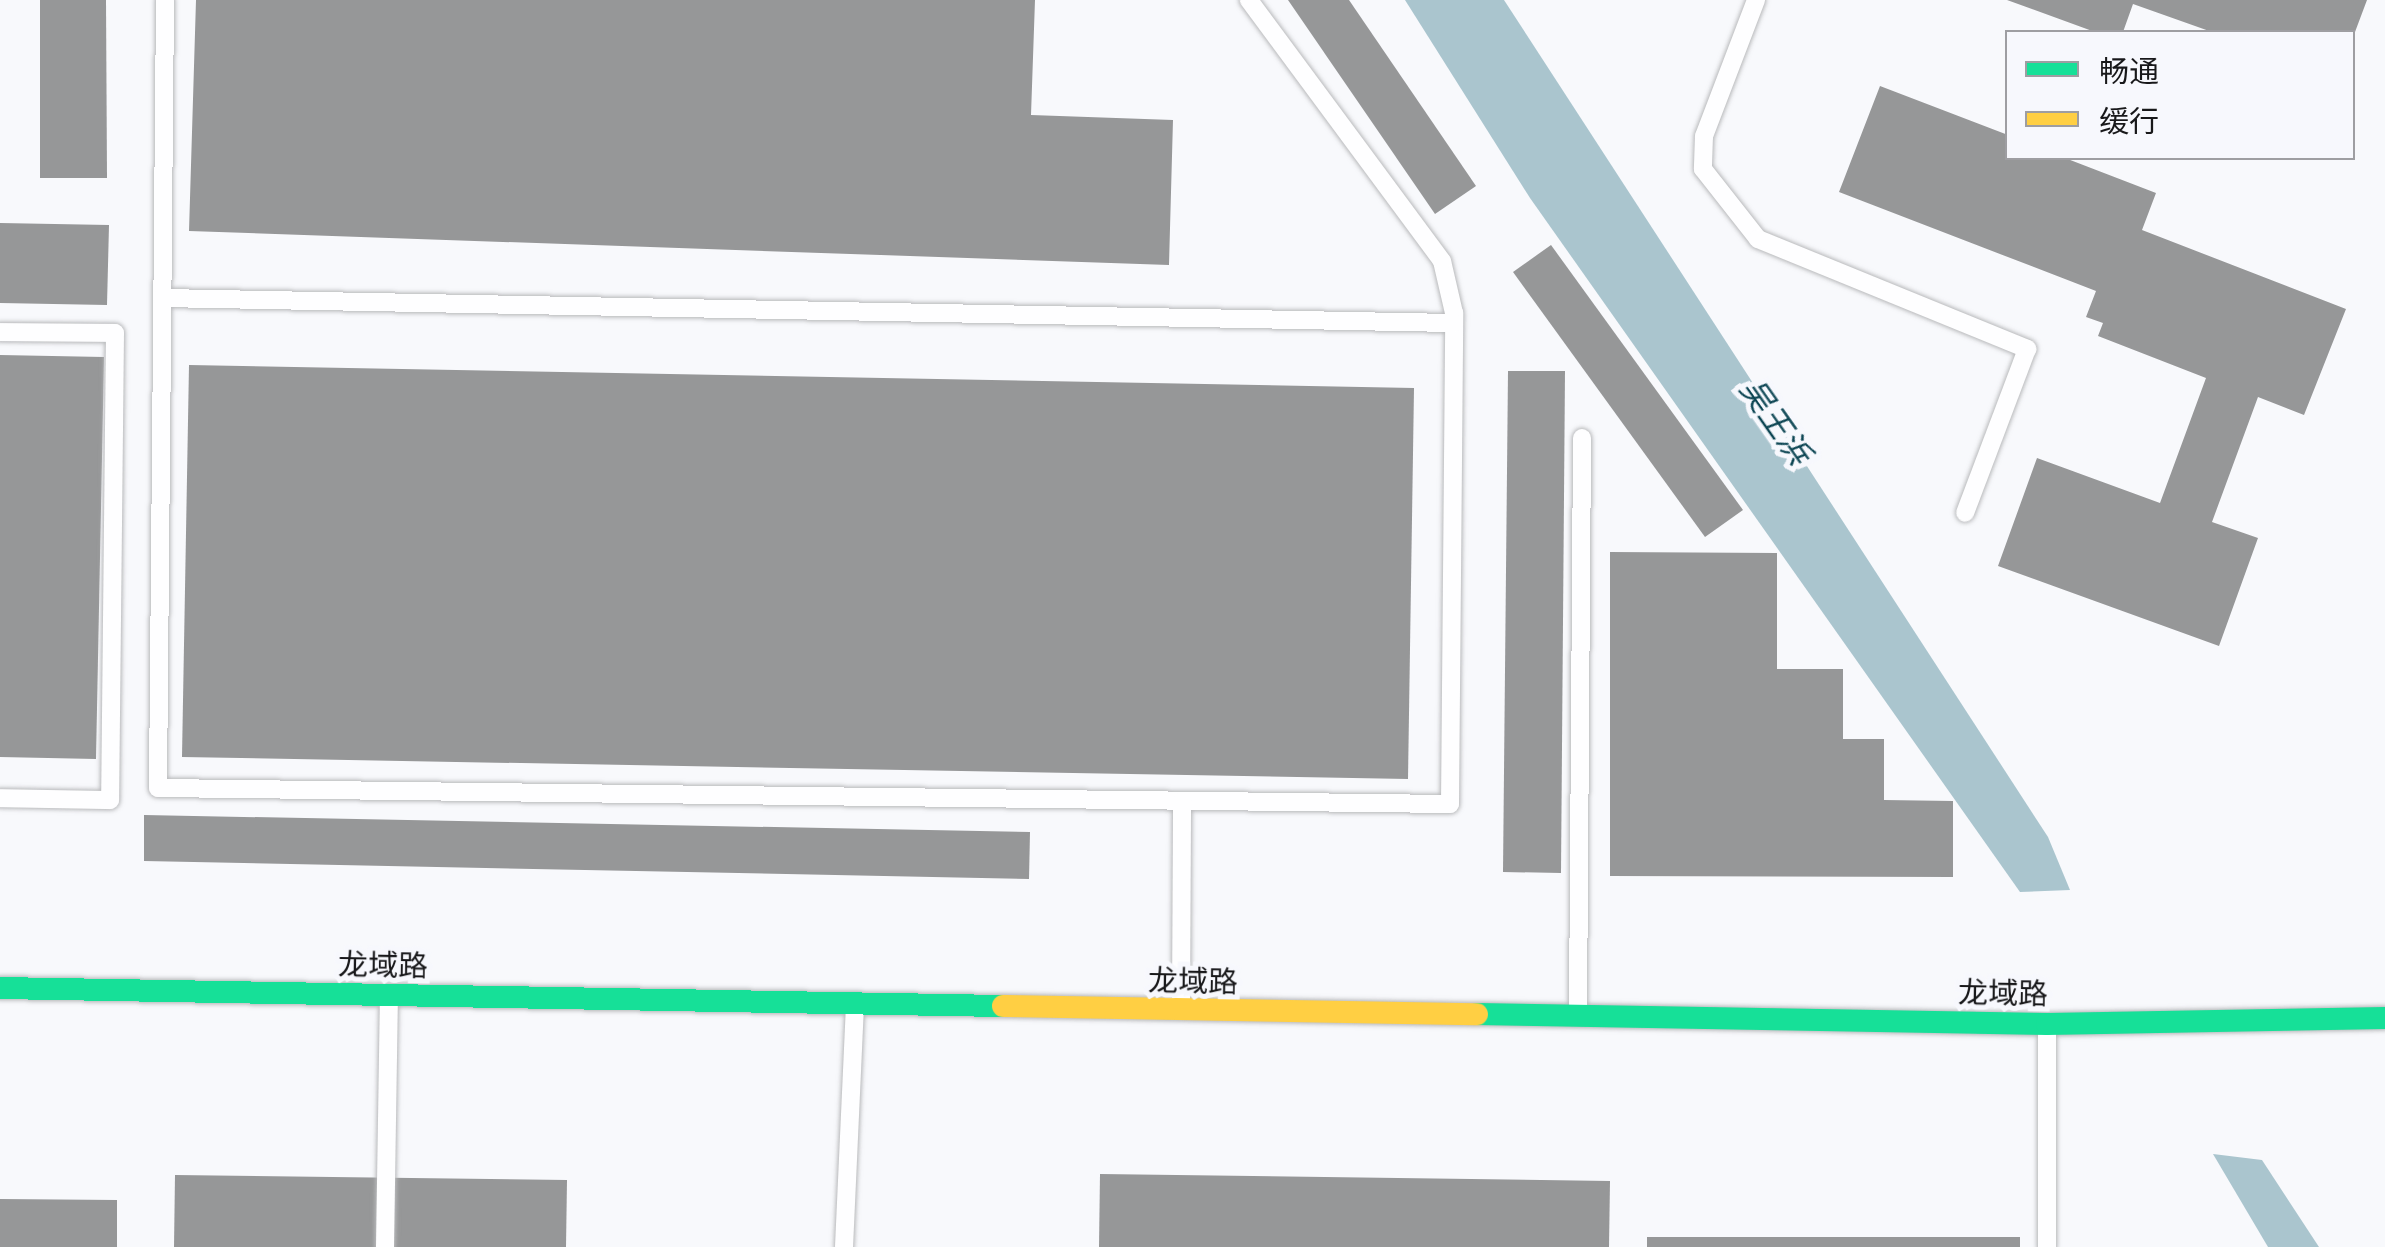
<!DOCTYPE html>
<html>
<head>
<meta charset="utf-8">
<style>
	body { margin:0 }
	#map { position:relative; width:2385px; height:1247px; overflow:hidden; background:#f8f9fc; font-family:Ubuntu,"Noto Sans SC",sans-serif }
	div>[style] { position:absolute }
	.water>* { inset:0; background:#aac5ce }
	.building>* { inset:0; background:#969798 }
	.roads { filter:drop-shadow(0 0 2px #b9babc) drop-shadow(0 0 2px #b9babc) }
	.lane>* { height:18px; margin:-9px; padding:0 9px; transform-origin:9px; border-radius:9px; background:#fefeff }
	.fast>* { height:22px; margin:-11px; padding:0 11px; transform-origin:11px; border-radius:11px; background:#16e098 }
	.slow>* { height:22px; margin:-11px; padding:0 11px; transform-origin:11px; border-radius:11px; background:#ffcf43 }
	span { translate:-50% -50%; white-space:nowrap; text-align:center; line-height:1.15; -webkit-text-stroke:10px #f7f8fd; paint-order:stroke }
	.street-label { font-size:30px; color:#18181a }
	.water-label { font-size:32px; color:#0c4553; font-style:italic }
	.legend { position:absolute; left:2005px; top:30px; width:350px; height:130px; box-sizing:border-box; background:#f7f8fd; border:2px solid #9e9ea2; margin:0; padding:12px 18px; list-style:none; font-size:30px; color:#18181a }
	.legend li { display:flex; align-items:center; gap:20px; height:50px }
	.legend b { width:50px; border:2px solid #9e9ea2 }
</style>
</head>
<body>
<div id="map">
	<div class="water">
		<div style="clip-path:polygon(1405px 0,1504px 0,2048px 837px,2070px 890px,2020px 892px,1530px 198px)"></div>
		<div style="clip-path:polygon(2213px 1154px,2262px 1160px,2319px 1247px,2268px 1247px)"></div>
	</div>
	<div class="building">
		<div style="clip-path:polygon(40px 0,106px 0,107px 178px,40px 178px)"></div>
		<div style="clip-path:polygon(196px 0,1035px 0,1031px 115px,1173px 120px,1169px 265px,189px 231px)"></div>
		<div style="clip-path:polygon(1288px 0,1349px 0,1476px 186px,1435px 214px)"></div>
		<div style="clip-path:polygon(2007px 0,2367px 0,2355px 32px,2212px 32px,2133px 4px,2123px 32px,2095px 32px)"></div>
		<div style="clip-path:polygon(1880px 86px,2008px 135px,2008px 158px,2065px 158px,2156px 193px,2142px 230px,2346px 309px,2304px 415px,2258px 397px,2212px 522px,2258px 538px,2219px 646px,1998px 566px,2037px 458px,2160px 503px,2206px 378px,2098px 336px,2103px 323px,2086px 317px,2096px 291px,1839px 192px)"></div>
		<div style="clip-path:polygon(0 223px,109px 225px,107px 305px,0 303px)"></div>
		<div style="clip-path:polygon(1551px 245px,1743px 510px,1705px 537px,1513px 272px)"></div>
		<div style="clip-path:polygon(0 355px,104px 357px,96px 759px,0 757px)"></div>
		<div style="clip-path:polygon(189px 365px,1414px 388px,1408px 779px,182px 757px)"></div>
		<div style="clip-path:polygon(1508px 371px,1565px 371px,1561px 873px,1503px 872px)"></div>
		<div style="clip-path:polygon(1610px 552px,1777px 553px,1777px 669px,1843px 669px,1843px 739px,1884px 739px,1884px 800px,1953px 801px,1953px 877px,1610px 876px)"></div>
		<div style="clip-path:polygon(144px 815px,1030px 832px,1029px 879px,144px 861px)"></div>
		<div style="clip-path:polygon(1100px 1174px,1610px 1181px,1609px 1247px,1099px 1247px)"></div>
		<div style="clip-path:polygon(175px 1175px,567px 1180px,566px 1247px,174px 1247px)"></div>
		<div style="clip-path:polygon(0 1199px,117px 1200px,117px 1247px,0 1247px)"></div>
		<div style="clip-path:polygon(1647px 1237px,2020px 1237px,2020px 1247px,1647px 1247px)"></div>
	</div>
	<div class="roads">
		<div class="lane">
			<div style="left:165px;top:0;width:788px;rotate:90.51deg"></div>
			<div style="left:158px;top:788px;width:1292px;rotate:0.71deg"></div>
			<div style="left:1450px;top:804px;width:491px;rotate:-89.5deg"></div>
			<div style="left:1454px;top:313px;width:53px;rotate:-103deg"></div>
			<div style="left:1442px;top:261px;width:325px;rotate:-126.5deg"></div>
			<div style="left:1756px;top:0;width:146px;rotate:110.9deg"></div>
			<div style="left:1704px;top:136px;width:33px;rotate:92deg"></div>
			<div style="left:1703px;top:169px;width:89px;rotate:51.8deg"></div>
			<div style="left:1758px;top:239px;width:291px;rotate:22.2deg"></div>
			<div style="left:2027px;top:349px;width:175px;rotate:110.7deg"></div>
			<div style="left:162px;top:298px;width:1292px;rotate:1.11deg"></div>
			<div style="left:0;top:332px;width:115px;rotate:0.5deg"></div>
			<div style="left:115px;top:333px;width:467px;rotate:90.6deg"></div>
			<div style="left:110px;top:800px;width:110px;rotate:-179deg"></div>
			<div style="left:1181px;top:1005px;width:204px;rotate:-89.7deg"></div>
			<div style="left:1578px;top:1012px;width:574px;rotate:-89.6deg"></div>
			<div style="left:2047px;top:1028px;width:219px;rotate:90deg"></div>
			<div style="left:385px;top:1247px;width:249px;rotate:-89.1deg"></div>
			<div style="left:844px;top:1247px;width:239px;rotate:-87.4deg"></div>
		</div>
		<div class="fast">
			<div style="left:0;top:988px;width:1003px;rotate:1.03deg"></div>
			<div style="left:1477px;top:1014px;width:570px;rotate:1.01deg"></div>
			<div style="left:2047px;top:1024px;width:338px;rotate:-1deg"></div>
		</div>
		<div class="slow">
			<div style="left:1003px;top:1006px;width:474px;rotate:1deg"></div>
		</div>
	</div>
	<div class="street-label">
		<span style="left:383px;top:965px;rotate:1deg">龙域路</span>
		<span style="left:1193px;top:981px;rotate:1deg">龙域路</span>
		<span style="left:2003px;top:993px;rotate:1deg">龙域路</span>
	</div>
	<div class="water-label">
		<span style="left:1776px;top:421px;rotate:55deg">吴王浜</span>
	</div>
	<ul class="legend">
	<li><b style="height:12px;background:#16e098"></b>畅通</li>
	<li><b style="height:12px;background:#ffcf43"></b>缓行</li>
	</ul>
</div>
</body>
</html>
